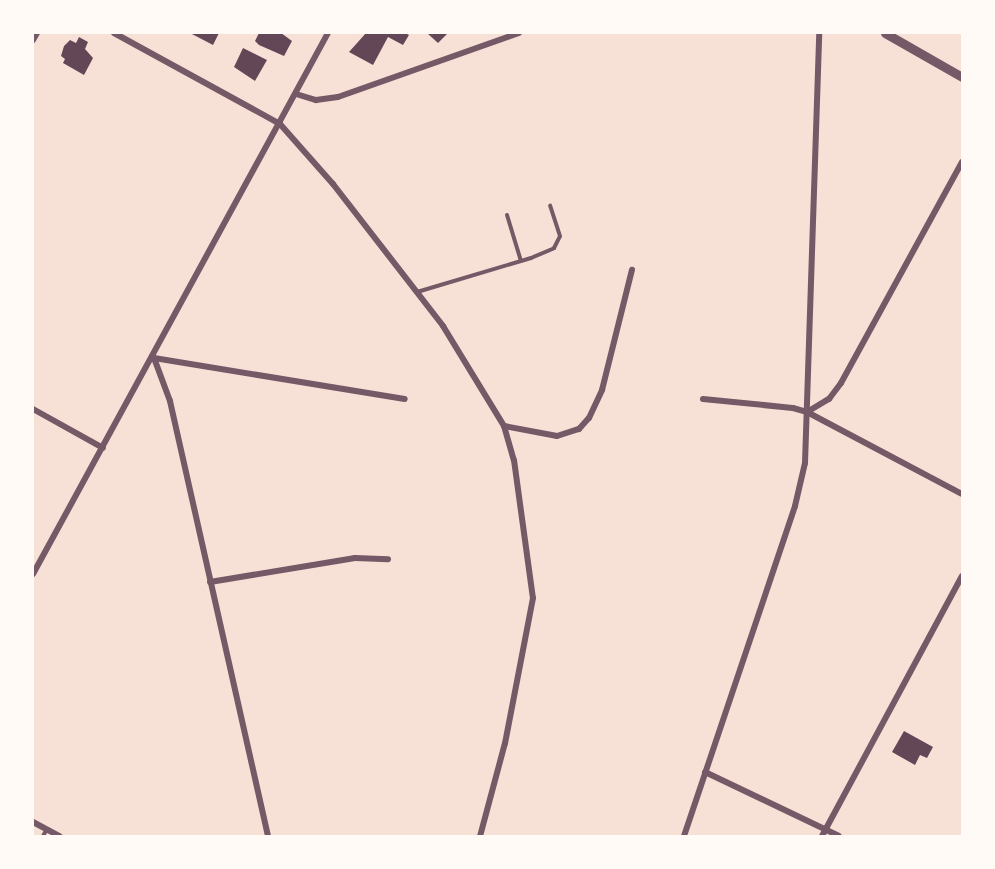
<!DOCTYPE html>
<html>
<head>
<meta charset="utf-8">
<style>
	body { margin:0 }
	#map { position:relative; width:995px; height:869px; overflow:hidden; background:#f7e1d7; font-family:"Public Sans",sans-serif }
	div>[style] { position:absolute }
	.building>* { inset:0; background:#644757 }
	.service>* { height:4px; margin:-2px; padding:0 2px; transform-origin:2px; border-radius:2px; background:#755966 }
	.minor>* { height:6px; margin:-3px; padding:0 3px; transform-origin:3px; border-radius:3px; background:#755966 }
	.tertiary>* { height:9px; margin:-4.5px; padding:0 4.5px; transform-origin:4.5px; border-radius:4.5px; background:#755966 }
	span { translate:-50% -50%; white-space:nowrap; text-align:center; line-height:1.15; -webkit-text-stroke:4.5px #fffaf5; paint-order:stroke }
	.frame { position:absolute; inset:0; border:34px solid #fffaf5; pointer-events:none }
</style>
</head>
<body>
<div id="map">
	<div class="building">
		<div style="clip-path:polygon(190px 33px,219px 33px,213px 45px)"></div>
		<div style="clip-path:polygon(259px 33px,281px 33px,292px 41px,284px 56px,259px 45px,255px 41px)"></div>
		<div style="clip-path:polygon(366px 33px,405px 33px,409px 35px,403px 45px,388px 37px,373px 65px,349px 52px)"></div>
		<div style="clip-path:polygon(427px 33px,448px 33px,438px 43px)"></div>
		<div style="clip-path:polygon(79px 37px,88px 42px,85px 49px,93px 58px,84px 75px,63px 63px,65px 59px,61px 56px,64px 46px,70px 40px,76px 43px)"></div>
		<div style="clip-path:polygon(243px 48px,267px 60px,255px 81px,234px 67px)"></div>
		<div style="clip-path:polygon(904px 731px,933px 747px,927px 758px,920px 755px,915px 765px,892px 752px)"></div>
	</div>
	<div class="service">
		<div style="left:507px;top:215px;width:48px;rotate:73.1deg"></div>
		<div style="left:417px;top:292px;width:119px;rotate:-16.6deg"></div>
		<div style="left:531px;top:258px;width:25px;rotate:-23deg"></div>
		<div style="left:554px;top:248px;width:13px;rotate:-63deg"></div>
		<div style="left:560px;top:236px;width:32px;rotate:-108deg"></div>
		<div style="left:43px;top:836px;width:8px;rotate:-60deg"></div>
	</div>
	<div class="minor">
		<div style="left:114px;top:33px;width:189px;rotate:28.7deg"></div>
		<div style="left:280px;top:124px;width:80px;rotate:48.5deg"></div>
		<div style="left:333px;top:184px;width:180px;rotate:52.2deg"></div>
		<div style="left:443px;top:326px;width:117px;rotate:58.6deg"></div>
		<div style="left:504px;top:426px;width:35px;rotate:74deg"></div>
		<div style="left:514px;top:460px;width:139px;rotate:82.2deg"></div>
		<div style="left:533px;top:598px;width:148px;rotate:100.9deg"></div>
		<div style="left:505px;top:743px;width:96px;rotate:105deg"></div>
		<div style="left:33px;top:40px;width:8px;rotate:-60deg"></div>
		<div style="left:296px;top:94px;width:21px;rotate:17deg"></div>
		<div style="left:316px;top:100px;width:22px;rotate:-8deg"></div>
		<div style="left:338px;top:97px;width:192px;rotate:-19.5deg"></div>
		<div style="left:703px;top:399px;width:90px;rotate:5.7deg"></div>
		<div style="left:793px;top:408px;width:15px;rotate:16deg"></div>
		<div style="left:807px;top:412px;width:175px;rotate:27.9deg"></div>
		<div style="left:33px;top:409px;width:80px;rotate:29.1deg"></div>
		<div style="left:807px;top:412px;width:26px;rotate:-31deg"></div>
		<div style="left:829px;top:399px;width:20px;rotate:-53deg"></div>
		<div style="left:841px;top:383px;width:252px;rotate:-61.3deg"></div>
		<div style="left:504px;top:426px;width:54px;rotate:10.7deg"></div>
		<div style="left:557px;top:436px;width:23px;rotate:-18deg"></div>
		<div style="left:579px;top:429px;width:15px;rotate:-48deg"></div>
		<div style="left:589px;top:418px;width:31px;rotate:-65deg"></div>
		<div style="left:602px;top:390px;width:124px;rotate:-76deg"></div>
		<div style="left:33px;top:574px;width:616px;rotate:-61.4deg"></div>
		<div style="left:210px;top:582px;width:147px;rotate:-9.4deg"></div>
		<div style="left:355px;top:558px;width:33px;rotate:2deg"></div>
		<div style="left:705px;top:772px;width:148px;rotate:25.5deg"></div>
		<div style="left:33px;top:822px;width:30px;rotate:28deg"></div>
		<div style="left:268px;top:836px;width:446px;rotate:-102.7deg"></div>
		<div style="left:170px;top:401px;width:46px;rotate:-110.4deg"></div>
		<div style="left:154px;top:358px;width:254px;rotate:9.3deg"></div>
		<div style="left:684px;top:836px;width:348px;rotate:-71.4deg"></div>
		<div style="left:795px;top:506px;width:44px;rotate:-76.9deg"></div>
		<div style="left:805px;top:463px;width:430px;rotate:-88.1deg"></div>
		<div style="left:822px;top:836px;width:295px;rotate:-61.7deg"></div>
	</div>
	<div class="tertiary">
		<div style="left:885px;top:33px;width:89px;rotate:29.7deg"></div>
	</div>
	<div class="frame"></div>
</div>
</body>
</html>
